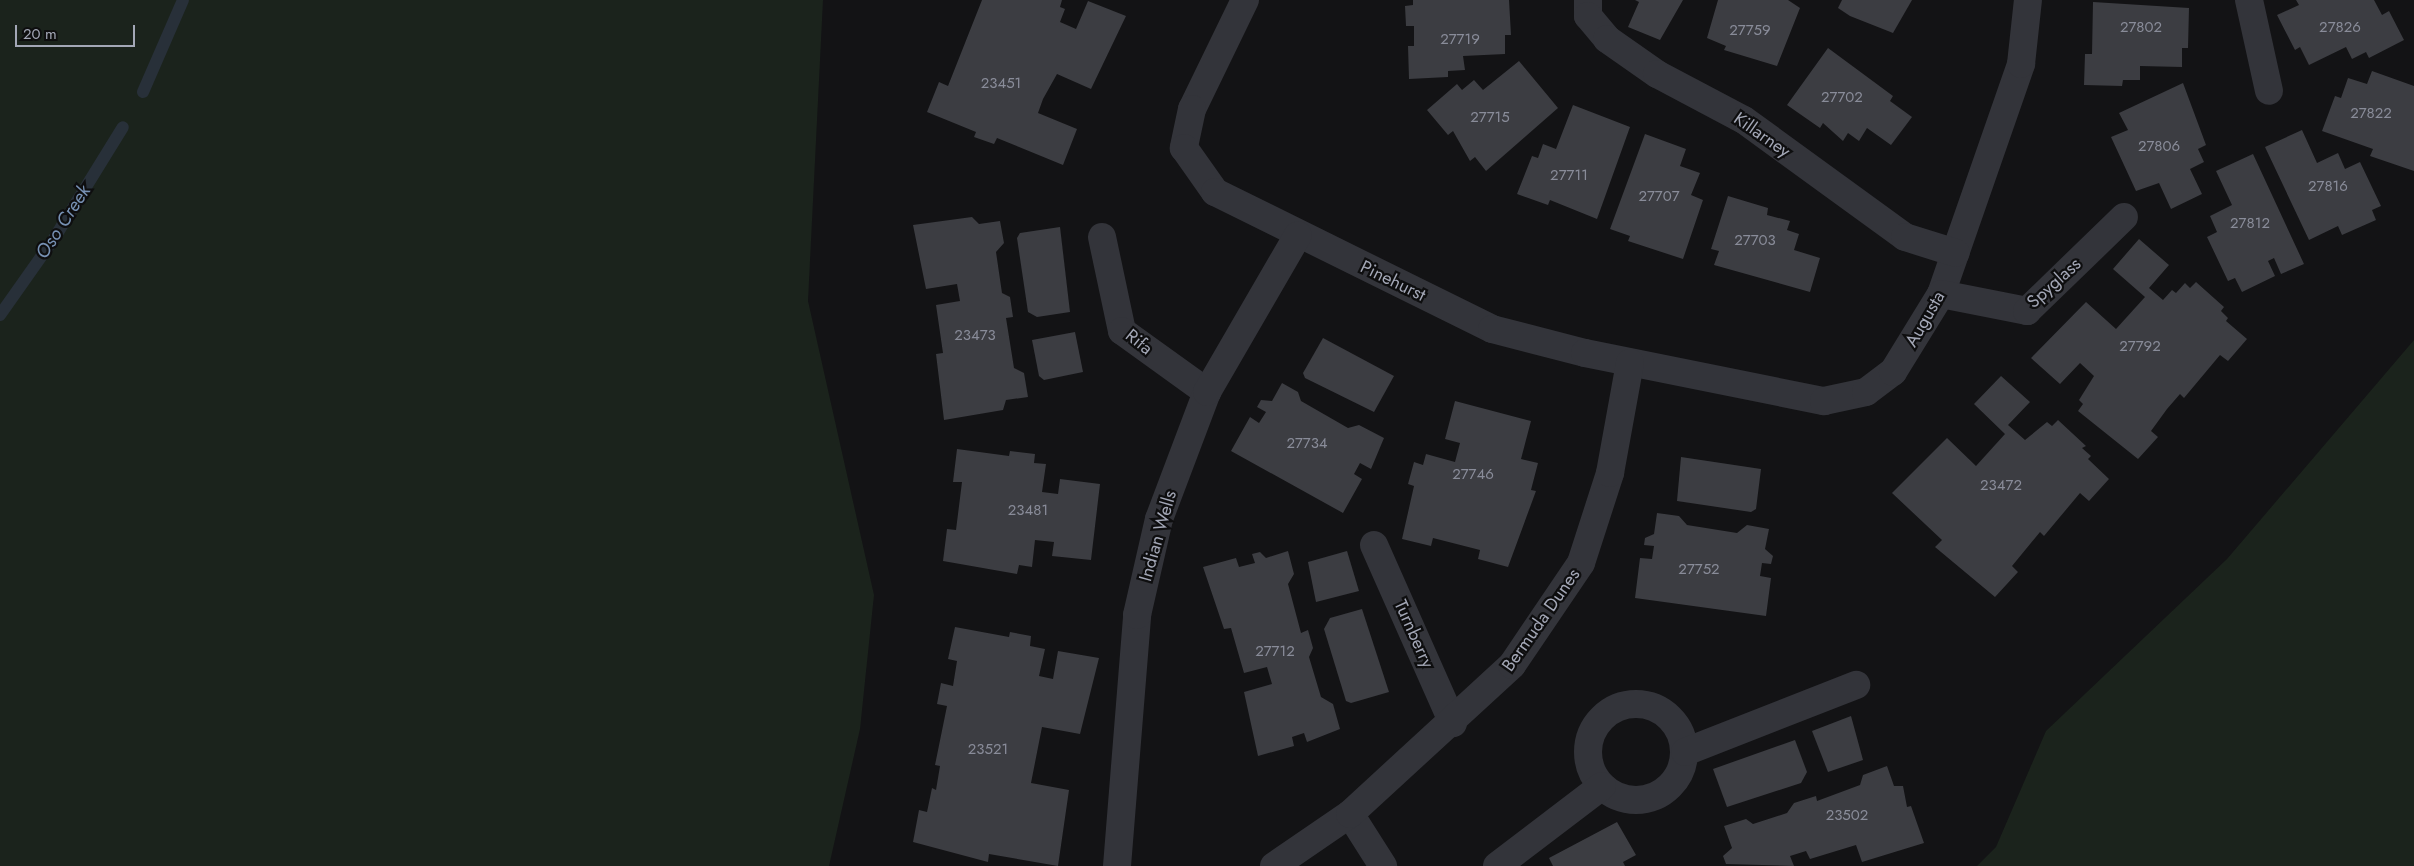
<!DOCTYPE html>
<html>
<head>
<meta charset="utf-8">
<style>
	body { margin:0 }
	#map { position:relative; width:2414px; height:866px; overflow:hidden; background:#131315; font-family:Jost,sans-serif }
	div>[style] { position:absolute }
	.green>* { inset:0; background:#1b231c }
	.stream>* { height:12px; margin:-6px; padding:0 6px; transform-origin:6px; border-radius:6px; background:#283039 }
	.building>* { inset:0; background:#3c3d42 }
	.minor>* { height:28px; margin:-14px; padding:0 14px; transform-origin:14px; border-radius:14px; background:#33343a }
	.minor>.ring { margin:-14px; padding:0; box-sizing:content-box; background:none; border:28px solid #33343a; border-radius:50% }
	span { translate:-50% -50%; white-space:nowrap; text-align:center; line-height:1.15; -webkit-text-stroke:4.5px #0e0e0f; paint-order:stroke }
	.number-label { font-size:15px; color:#898c99 }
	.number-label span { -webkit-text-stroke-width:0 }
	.street-label { font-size:18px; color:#a3a7b6 }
	.water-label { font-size:19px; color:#7791b4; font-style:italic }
	.scale { position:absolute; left:15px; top:25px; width:120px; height:22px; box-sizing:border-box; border:2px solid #a3a7b6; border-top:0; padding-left:6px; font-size:15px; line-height:18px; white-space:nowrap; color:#a3a7b6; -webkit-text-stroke:4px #0e0e0f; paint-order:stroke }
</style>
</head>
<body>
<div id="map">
	<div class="green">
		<div style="clip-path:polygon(0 0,823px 0,808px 301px,874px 595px,860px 729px,829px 866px,0 866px)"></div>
		<div style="clip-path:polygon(2414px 340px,2414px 866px,1977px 866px,1996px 847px,2046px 731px,2227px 559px)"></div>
	</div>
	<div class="stream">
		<div style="left:143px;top:92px;width:100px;rotate:-66.5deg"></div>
		<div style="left:0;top:315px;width:95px;rotate:-54.8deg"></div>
		<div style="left:55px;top:237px;width:129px;rotate:-58.3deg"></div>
	</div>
	<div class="building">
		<div style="clip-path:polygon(982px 0,1062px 0,1060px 7px,1065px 9px,1060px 22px,1076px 29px,1088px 1px,1126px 16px,1091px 89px,1057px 74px,1043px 99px,1038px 113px,1077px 129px,1063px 165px,997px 138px,994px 144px,974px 137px,976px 132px,927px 112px,939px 82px,948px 86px)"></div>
		<div style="clip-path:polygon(1413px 0,1509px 0,1511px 35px,1505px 35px,1505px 54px,1463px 56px,1465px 70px,1448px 71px,1448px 77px,1409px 79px,1408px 46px,1414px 46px,1414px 26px,1406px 26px,1405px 6px,1413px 5px)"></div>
		<div style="clip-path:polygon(1635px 0,1683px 0,1660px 40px,1628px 27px,1639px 2px)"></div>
		<div style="clip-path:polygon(1718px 0,1788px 0,1800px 8px,1777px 66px,1724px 50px,1726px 46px,1707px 38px)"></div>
		<div style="clip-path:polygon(1842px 0,1912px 0,1893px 33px,1850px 16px,1838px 8px)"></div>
		<div style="clip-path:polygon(2296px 0,2374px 0,2382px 15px,2389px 11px,2404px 40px,2369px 58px,2366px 52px,2352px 59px,2346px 47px,2309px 65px,2300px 47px,2295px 50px,2277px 15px,2299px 5px)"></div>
		<div style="clip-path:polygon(2093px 2px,2189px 8px,2188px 48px,2182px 48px,2182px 67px,2140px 66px,2140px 80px,2123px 80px,2122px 86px,2084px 85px,2085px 54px,2092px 54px)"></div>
		<div style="clip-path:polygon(1828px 48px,1893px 96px,1890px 101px,1912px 117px,1891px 145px,1867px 128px,1859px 141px,1848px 133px,1843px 141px,1823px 123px,1820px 128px,1787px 105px)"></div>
		<div style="clip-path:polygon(1519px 61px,1558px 108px,1486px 171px,1475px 157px,1470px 161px,1453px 131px,1448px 135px,1427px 110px,1457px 84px,1462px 90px,1474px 80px,1483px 90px)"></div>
		<div style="clip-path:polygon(2372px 71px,2414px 86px,2414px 171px,2370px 156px,2373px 149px,2322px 131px,2335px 96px,2341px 98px,2348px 78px,2367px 84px)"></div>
		<div style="clip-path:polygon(2183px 83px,2206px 145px,2198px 149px,2204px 162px,2190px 169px,2202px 194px,2171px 209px,2159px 183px,2136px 191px,2111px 137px,2128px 130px,2119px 113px)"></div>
		<div style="clip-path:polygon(1573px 105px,1630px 127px,1597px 219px,1550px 200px,1548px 205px,1517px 194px,1532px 156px,1538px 158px,1543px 144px,1556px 149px)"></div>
		<div style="clip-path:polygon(2302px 130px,2317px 163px,2338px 153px,2345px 169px,2360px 162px,2381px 206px,2372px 210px,2376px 220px,2342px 235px,2338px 226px,2309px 240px,2265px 147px)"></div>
		<div style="clip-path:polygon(1645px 134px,1686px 149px,1680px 166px,1700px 173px,1691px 195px,1703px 200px,1683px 259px,1628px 241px,1630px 236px,1610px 229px)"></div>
		<div style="clip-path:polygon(2253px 154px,2304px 264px,2281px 274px,2274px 258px,2268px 261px,2275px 276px,2242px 292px,2235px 278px,2228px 281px,2207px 237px,2217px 232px,2210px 216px,2232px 205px,2216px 171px)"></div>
		<div style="clip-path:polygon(1728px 196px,1768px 208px,1767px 215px,1790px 221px,1787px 230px,1799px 234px,1794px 250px,1820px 258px,1810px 292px,1714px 265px,1719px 251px,1711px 249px)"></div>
		<div style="clip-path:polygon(972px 217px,979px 224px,1000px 221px,1004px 243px,996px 252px,1002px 293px,1010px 297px,1013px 317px,1006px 318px,1014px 368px,1024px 373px,1028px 397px,1006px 400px,1003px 410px,944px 420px,936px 354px,943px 353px,936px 305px,960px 301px,957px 284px,926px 289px,913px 225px)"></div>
		<div style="clip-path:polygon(1060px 227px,1070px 312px,1037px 317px,1028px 312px,1017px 238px,1020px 233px)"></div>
		<div style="clip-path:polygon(2139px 239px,2169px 265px,2149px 288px,2163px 300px,2172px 290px,2176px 293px,2185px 283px,2190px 288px,2196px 282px,2224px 307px,2221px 311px,2228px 318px,2226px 321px,2247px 339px,2228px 361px,2220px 355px,2184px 398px,2180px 394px,2167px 409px,2151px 431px,2158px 437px,2138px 459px,2078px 411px,2083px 404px,2079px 400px,2094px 376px,2080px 363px,2060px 384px,2031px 358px,2086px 302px,2116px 329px,2145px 297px,2113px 269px)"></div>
		<div style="clip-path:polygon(1075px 332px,1083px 372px,1044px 380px,1039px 376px,1032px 340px)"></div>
		<div style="clip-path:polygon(1323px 338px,1394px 376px,1374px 412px,1305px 378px,1303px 373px)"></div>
		<div style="clip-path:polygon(2001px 376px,2030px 402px,2008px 425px,2025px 440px,2047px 422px,2052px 426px,2058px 420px,2086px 446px,2082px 448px,2091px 456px,2088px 459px,2109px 479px,2089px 501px,2080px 493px,2044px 536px,2040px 532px,2012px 566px,2018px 572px,1995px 597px,1935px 547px,1942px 540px,1892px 493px,1947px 438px,1976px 466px,2005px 434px,1974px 404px)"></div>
		<div style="clip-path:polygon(1282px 383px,1298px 392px,1301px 401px,1348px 428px,1359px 425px,1384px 438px,1371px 469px,1360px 463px,1354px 474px,1362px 479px,1343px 513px,1231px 451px,1250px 417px,1259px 423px,1266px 412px,1257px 407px,1261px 400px,1272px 401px)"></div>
		<div style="clip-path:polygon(1455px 401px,1531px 421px,1521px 459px,1538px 463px,1531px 490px,1536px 491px,1508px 567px,1478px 559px,1480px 550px,1433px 538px,1431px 546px,1402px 539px,1414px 486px,1408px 484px,1414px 462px,1423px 465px,1426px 454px,1455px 462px,1460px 443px,1445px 439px)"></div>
		<div style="clip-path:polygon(957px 449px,1009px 456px,1010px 451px,1035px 454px,1034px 463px,1046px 464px,1042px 492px,1058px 494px,1060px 479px,1100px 484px,1091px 560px,1052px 556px,1054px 542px,1035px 540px,1032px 567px,1019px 565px,1017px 574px,943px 561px,947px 529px,956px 530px,962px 482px,953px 482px)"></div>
		<div style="clip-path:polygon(1681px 457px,1761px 469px,1756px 509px,1751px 512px,1677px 501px)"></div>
		<div style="clip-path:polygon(1657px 513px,1679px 516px,1687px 525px,1737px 533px,1747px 525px,1769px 529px,1765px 549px,1773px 556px,1771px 564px,1762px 563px,1760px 576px,1771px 578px,1766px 616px,1635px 598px,1640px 558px,1652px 559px,1654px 546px,1644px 545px,1645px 538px,1654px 534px)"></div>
		<div style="clip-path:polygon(1288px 551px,1294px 574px,1288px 584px,1301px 633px,1308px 630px,1313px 648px,1309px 657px,1321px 697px,1333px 704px,1340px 729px,1307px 742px,1304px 733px,1292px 737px,1294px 746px,1258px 756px,1244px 692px,1272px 684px,1267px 667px,1244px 673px,1231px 628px,1224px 629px,1203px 567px,1236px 558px,1239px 567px,1255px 563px,1252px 554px,1260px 552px,1266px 558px)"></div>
		<div style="clip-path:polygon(1347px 551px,1359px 591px,1316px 602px,1308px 562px)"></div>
		<div style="clip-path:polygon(1362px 609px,1389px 692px,1351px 703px,1346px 701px,1324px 629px,1330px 618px)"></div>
		<div style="clip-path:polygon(955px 627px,1009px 637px,1010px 632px,1031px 636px,1030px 646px,1045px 649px,1039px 676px,1053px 679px,1058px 651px,1099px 658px,1080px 734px,1042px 727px,1031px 783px,1069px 790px,1058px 866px,989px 854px,988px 862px,913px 842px,919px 810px,927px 812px,932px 788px,936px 790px,940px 766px,935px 765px,947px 706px,937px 704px,941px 683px,953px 686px,957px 661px,948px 659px)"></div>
		<div style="clip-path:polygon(1851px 716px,1863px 760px,1828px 772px,1812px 731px)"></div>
		<div style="clip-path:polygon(1795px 740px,1807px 772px,1801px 783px,1727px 807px,1713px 769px)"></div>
		<div style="clip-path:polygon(1887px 766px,1894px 786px,1903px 786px,1907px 807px,1911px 806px,1924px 843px,1862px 862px,1856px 845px,1810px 859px,1806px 851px,1790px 856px,1794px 866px,1726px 864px,1723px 856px,1732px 848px,1724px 826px,1746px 819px,1753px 824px,1787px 813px,1794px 803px,1816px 796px,1817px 801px,1860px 785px,1863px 775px)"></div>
		<div style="clip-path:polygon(1617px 822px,1636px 855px,1623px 862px,1625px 866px,1553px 866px,1549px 858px)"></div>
	</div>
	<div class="minor">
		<div style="left:1245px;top:0;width:121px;rotate:115.9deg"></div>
		<div style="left:1192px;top:109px;width:40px;rotate:102deg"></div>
		<div style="left:1184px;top:148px;width:54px;rotate:54.8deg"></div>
		<div style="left:1215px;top:192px;width:309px;rotate:26.3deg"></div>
		<div style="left:1492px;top:329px;width:96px;rotate:14.5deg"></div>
		<div style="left:1585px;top:353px;width:244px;rotate:11.4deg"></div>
		<div style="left:1824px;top:401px;width:43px;rotate:-12.1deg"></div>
		<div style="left:1866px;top:392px;width:34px;rotate:-37deg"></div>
		<div style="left:1893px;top:372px;width:92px;rotate:-58.4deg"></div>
		<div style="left:1941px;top:294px;width:244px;rotate:-70.8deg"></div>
		<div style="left:2021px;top:64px;width:64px;rotate:-83.8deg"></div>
		<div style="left:1588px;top:0;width:16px;rotate:90deg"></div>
		<div style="left:1588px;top:16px;width:30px;rotate:50deg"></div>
		<div style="left:1607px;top:39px;width:61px;rotate:35deg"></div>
		<div style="left:1657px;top:74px;width:98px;rotate:27.9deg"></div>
		<div style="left:1744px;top:120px;width:199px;rotate:36deg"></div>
		<div style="left:1905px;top:237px;width:53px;rotate:17.4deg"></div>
		<div style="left:2249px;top:0;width:93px;rotate:77.6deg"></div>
		<div style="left:1102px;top:237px;width:96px;rotate:78deg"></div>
		<div style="left:1122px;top:331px;width:105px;rotate:35.7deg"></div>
		<div style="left:1941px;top:294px;width:88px;rotate:11.2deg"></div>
		<div style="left:2027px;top:311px;width:135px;rotate:-44.1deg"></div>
		<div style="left:1374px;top:545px;width:195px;rotate:66.1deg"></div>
		<div class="ring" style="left:1588px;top:704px;width:68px;height:68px"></div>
		<div style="left:1685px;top:752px;width:184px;rotate:-21.4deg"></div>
		<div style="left:1350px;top:814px;width:62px;rotate:57.6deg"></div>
		<div style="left:1117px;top:866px;width:252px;rotate:-85.4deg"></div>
		<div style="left:1137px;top:615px;width:98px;rotate:-77.1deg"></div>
		<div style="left:1159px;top:519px;width:136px;rotate:-69.3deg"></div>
		<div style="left:1207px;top:392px;width:181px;rotate:-59.9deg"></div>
		<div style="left:1274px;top:866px;width:92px;rotate:-34.4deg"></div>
		<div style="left:1350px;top:814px;width:220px;rotate:-42.6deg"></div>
		<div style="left:1512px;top:665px;width:123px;rotate:-55.9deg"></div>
		<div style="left:1581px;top:563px;width:95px;rotate:-72.1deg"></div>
		<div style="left:1610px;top:473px;width:112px;rotate:-79.7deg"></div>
		<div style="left:1497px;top:866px;width:132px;rotate:-37.3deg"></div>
	</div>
	<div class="number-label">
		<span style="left:2141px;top:28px">27802</span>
		<span style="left:2340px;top:28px">27826</span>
		<span style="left:1750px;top:31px">27759</span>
		<span style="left:1460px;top:40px">27719</span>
		<span style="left:1001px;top:84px">23451</span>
		<span style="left:1842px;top:98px">27702</span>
		<span style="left:2371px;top:114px">27822</span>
		<span style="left:1490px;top:118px">27715</span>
		<span style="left:2159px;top:147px">27806</span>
		<span style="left:1569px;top:176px">27711</span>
		<span style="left:2328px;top:187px">27816</span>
		<span style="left:1659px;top:197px">27707</span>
		<span style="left:2250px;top:224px">27812</span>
		<span style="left:1755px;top:241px">27703</span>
		<span style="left:975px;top:336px">23473</span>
		<span style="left:2140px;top:347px">27792</span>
		<span style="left:1307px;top:444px">27734</span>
		<span style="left:1473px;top:475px">27746</span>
		<span style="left:2001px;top:486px">23472</span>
		<span style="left:1028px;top:511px">23481</span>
		<span style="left:1699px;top:570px">27752</span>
		<span style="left:1275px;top:652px">27712</span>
		<span style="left:988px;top:750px">23521</span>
		<span style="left:1847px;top:816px">23502</span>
	</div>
	<div class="street-label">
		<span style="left:1762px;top:135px;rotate:35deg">Killarney</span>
		<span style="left:1393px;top:281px;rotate:26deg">Pinehurst</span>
		<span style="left:2054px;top:283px;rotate:-42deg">Spyglass</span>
		<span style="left:1925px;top:319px;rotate:-60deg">Augusta</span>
		<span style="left:1139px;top:342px;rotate:39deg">Rifa</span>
		<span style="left:1158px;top:536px;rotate:-74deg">Indian Wells</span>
		<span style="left:1541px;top:620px;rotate:-55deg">Bermuda Dunes</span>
		<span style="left:1414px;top:634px;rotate:66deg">Turnberry</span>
	</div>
	<div class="water-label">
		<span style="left:63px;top:222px;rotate:-57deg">Oso Creek</span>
	</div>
	<div class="scale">20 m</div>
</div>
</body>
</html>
